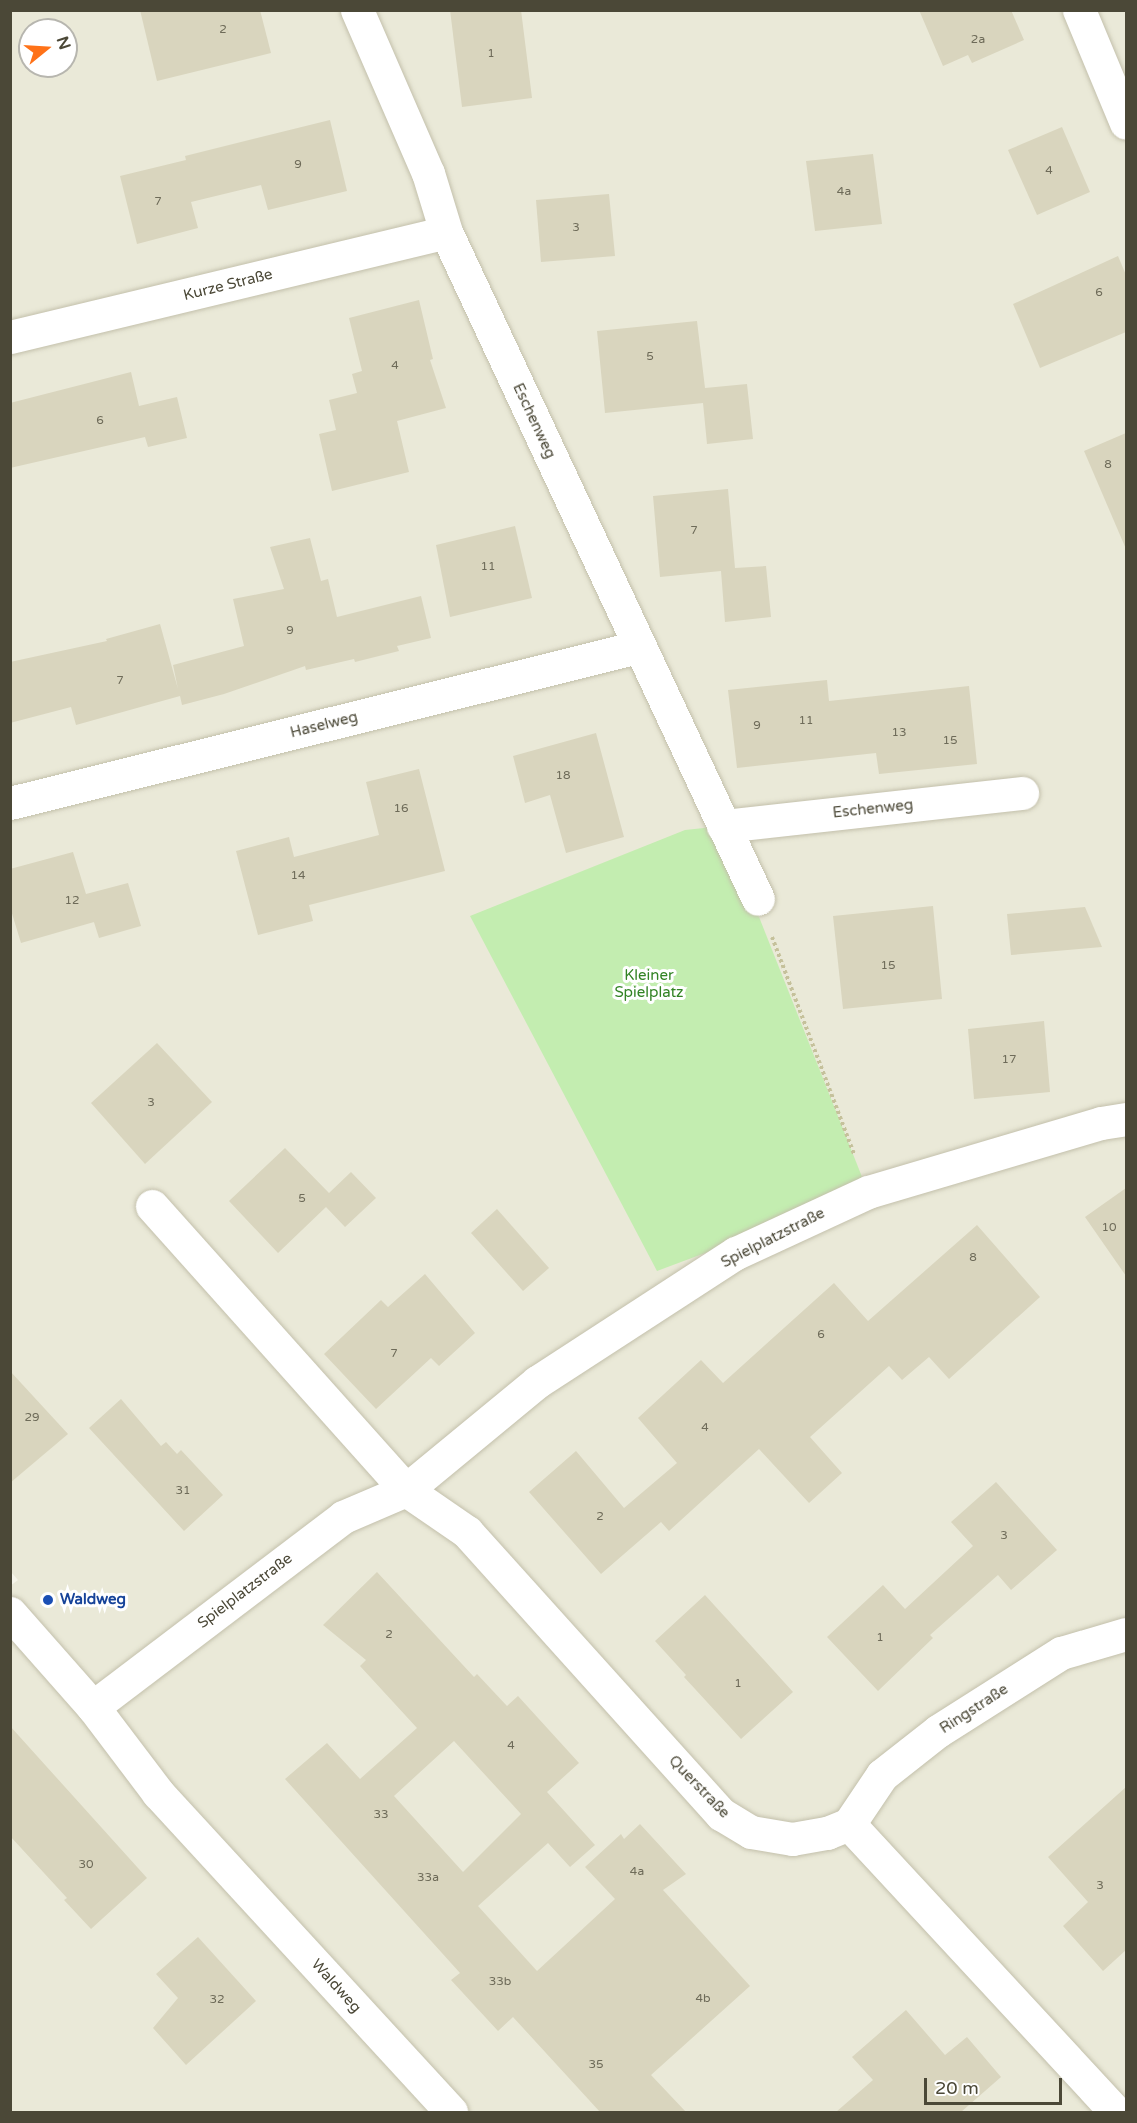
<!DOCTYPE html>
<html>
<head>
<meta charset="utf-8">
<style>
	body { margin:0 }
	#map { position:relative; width:1137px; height:2123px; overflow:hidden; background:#f6f5ea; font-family:"Varela Round",sans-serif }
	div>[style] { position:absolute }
	.residential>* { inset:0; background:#eae9d8 }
	.green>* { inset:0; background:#c3edb0 }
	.building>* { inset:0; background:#d9d5be }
	.path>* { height:4px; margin-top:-2px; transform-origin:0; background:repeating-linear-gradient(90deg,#c5c19b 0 3px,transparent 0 6px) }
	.roads { filter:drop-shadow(0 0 2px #c3c0ab) drop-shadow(0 0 2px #c3c0ab) }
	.street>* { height:33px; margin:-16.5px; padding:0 16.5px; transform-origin:16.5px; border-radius:16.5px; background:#fff }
	.dots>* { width:16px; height:16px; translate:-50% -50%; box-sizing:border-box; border:3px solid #fff; border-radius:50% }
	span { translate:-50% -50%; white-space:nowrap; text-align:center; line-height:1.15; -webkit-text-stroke:6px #fff; paint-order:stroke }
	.number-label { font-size:12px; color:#6e6b59 }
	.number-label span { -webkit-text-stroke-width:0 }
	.street-label { font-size:15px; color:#4b4837 }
	.park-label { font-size:15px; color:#328324 }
	.transit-label { font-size:15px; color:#164399; font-weight:700 }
	.left { translate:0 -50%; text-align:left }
	.frame { position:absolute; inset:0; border:12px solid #4b4837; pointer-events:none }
	.north { position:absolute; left:18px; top:18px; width:60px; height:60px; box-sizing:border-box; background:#fff; border:2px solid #b7b6af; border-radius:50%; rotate:72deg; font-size:16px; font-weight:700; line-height:24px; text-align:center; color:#4b4837 }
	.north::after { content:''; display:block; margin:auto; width:21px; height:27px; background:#ff7218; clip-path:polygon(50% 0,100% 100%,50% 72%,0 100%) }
	.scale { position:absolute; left:924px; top:2078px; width:138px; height:27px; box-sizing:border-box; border:3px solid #4b4837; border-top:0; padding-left:8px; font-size:18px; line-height:21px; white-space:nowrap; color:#4b4837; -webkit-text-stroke:4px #fff; paint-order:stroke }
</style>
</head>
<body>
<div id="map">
	<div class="residential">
		<div style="clip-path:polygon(evenodd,11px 11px,1126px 11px,1126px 2112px,11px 2112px,10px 1586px,18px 1580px,11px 1572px,11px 11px,30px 30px,66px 30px,66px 66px,30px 66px,30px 30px)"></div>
	</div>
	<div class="green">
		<div style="clip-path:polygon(723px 826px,868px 1192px,657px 1271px,470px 916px,685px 830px)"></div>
	</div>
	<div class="building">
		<div style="clip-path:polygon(140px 10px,260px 10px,271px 53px,157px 81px)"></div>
		<div style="clip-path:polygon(450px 10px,521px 10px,532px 98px,462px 107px)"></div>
		<div style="clip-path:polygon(919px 10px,1011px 10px,1024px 40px,972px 63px,968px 55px,943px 66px)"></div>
		<div style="clip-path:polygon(330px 120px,347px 191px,268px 210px,261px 185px,191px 202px,198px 228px,137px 244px,120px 176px,186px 160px,185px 156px)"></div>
		<div style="clip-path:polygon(1062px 127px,1090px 192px,1037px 215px,1008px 150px)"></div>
		<div style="clip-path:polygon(873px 154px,882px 224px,815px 231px,806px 161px)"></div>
		<div style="clip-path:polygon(609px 194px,615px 256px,541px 262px,536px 200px)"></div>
		<div style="clip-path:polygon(1118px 256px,1126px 275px,1126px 332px,1040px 368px,1013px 304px)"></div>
		<div style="clip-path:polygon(419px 300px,433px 359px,430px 360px,446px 408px,397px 421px,409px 472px,332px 491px,319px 434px,336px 430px,329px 400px,357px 393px,352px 374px,362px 371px,349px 318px)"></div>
		<div style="clip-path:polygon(697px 321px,705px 388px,747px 384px,753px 439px,707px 444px,703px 403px,605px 413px,597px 331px)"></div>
		<div style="clip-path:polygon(131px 372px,139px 406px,177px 397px,187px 438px,148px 447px,145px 437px,10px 468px,10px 403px)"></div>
		<div style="clip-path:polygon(1126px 433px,1126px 549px,1084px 451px)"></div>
		<div style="clip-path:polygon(728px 489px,735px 568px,766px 566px,771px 617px,725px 622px,721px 571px,660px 577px,653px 496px)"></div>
		<div style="clip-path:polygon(515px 526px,532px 598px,450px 617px,436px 545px)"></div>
		<div style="clip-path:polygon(310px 538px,321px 581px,328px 579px,337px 617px,421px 596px,431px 638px,397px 646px,399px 651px,355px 662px,354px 659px,306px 670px,305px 666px,224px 694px,182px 705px,180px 696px,76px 725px,71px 707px,10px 723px,10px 662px,107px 641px,106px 639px,160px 624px,178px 689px,173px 665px,244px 646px,233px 599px,284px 589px,270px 547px)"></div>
		<div style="clip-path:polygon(827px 680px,829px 701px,969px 686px,977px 764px,879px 774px,876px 753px,737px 768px,728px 690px)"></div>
		<div style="clip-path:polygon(596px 733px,624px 837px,566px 853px,550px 795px,525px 803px,513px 756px)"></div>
		<div style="clip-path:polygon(419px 769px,445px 871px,309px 905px,313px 921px,258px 935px,236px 851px,289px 837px,294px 857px,379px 835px,366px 782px)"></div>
		<div style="clip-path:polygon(73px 852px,86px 894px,128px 883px,141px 926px,99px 938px,92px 916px,94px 922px,21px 943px,10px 907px,10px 869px)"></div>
		<div style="clip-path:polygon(933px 906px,942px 999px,843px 1009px,833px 916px)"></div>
		<div style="clip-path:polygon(1085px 907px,1102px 947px,1011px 955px,1007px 914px)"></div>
		<div style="clip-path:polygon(1044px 1021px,1050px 1092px,974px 1099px,968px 1029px)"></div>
		<div style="clip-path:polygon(157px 1043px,212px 1102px,145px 1164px,91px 1103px)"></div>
		<div style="clip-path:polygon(285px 1148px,329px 1193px,351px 1172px,376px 1198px,345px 1227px,326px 1207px,278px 1253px,229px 1201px)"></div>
		<div style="clip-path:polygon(1126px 1188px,1126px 1276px,1085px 1217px)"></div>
		<div style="clip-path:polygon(497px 1209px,549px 1268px,523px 1291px,471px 1233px)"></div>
		<div style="clip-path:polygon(977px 1225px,1040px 1297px,949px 1379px,929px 1357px,902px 1380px,889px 1366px,810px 1437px,842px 1473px,809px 1503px,759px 1449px,669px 1531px,661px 1522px,601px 1574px,529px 1492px,576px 1451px,624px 1508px,677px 1463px,638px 1418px,701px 1360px,723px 1383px,834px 1283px,868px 1321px)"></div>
		<div style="clip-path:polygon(425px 1274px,475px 1333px,439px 1366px,431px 1358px,376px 1409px,324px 1354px,381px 1300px,388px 1307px)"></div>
		<div style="clip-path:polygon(10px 1371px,68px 1434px,10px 1483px)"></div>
		<div style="clip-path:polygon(121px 1399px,161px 1446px,166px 1442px,177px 1454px,181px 1450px,223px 1495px,184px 1531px,89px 1428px)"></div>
		<div style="clip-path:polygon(996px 1482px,1057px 1550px,1011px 1590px,998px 1575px,930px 1635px,933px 1638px,878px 1691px,827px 1637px,883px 1585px,905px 1609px,973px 1546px,951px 1522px)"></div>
		<div style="clip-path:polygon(evenodd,377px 1572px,474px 1677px,477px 1674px,507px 1706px,518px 1696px,579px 1763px,547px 1792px,595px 1845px,570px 1867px,548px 1843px,478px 1906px,537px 1971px,615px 1899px,585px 1867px,621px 1834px,624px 1839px,640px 1824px,686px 1874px,663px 1890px,750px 1986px,651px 2075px,686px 2112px,600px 2112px,513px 2017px,498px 2031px,451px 1980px,460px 1973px,285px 1779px,327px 1743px,360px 1779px,417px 1728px,360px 1666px,366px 1660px,323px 1625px,377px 1572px,454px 1741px,521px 1814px,463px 1872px,394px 1796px,454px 1741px)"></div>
		<div style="clip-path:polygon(705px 1595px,793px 1692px,741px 1739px,684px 1677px,686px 1675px,655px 1641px)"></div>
		<div style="clip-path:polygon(10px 1726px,147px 1878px,91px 1929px,64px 1900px,67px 1898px,10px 1836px)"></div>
		<div style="clip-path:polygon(1126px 1787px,1126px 1950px,1103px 1971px,1063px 1926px,1088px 1902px,1048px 1857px)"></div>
		<div style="clip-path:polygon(198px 1937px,256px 2001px,186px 2065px,153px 2028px,178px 1998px,156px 1974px)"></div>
		<div style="clip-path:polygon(906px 2010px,945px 2055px,967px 2037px,1001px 2077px,961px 2112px,836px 2112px,873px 2080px,852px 2057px)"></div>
	</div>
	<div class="path">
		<div style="left:772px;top:937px;width:232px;rotate:69.3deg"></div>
	</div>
	<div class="roads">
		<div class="street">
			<div style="left:357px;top:10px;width:178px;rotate:66.5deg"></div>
			<div style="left:428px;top:173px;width:62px;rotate:73deg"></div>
			<div style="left:446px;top:232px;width:736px;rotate:64.93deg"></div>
			<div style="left:1079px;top:10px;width:122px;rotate:67.4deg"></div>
			<div style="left:10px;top:337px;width:448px;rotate:-13.5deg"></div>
			<div style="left:10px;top:803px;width:647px;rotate:-13.95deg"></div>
			<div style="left:723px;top:826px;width:301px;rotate:-6.3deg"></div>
			<div style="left:152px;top:1206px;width:381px;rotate:48.2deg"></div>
			<div style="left:406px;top:1490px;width:74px;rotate:34.5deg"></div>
			<div style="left:467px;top:1532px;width:380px;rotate:48deg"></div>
			<div style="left:721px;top:1814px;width:35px;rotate:31deg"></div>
			<div style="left:751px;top:1832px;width:42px;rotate:9.7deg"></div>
			<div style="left:792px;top:1839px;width:36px;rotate:-10deg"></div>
			<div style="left:827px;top:1833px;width:24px;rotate:-22deg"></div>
			<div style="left:849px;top:1824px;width:393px;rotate:47.2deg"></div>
			<div style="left:10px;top:1613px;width:125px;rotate:48.6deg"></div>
			<div style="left:93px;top:1707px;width:108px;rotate:52.9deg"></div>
			<div style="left:158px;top:1793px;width:433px;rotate:47.4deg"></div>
			<div style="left:93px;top:1707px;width:314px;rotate:-37.2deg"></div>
			<div style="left:343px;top:1517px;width:69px;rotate:-23.2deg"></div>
			<div style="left:406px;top:1490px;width:170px;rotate:-39.5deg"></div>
			<div style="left:537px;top:1382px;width:237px;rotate:-33deg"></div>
			<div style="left:736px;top:1253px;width:145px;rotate:-24.8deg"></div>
			<div style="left:868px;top:1192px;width:243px;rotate:-16.5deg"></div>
			<div style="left:1101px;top:1123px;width:25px;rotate:-9deg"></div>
			<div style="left:849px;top:1824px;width:59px;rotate:-56deg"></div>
			<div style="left:882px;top:1775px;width:71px;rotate:-38.2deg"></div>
			<div style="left:938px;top:1731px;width:146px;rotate:-32.4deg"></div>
			<div style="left:1061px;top:1653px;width:68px;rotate:-16.3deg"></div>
		</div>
	</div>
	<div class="dots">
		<div style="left:48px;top:1600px;background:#1a4fb4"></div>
	</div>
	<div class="number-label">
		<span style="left:223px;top:30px">2</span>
		<span style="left:978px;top:40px">2a</span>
		<span style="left:491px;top:54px">1</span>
		<span style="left:298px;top:165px">9</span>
		<span style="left:1049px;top:171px">4</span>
		<span style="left:844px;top:192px">4a</span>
		<span style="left:158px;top:202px">7</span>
		<span style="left:576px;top:228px">3</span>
		<span style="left:1099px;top:293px">6</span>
		<span style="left:650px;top:357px">5</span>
		<span style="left:395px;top:366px">4</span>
		<span style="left:100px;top:421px">6</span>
		<span style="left:1108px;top:465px">8</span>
		<span style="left:694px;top:531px">7</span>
		<span style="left:488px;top:567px">11</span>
		<span style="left:290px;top:631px">9</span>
		<span style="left:120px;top:681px">7</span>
		<span style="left:806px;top:721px">11</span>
		<span style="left:757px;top:726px">9</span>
		<span style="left:899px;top:733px">13</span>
		<span style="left:950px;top:741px">15</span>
		<span style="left:563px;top:776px">18</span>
		<span style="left:401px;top:809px">16</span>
		<span style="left:298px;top:876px">14</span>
		<span style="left:72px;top:901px">12</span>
		<span style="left:888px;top:966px">15</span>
		<span style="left:1009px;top:1060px">17</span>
		<span style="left:151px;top:1103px">3</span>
		<span style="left:302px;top:1199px">5</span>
		<span style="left:1109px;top:1228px">10</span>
		<span style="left:973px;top:1258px">8</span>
		<span style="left:821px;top:1335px">6</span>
		<span style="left:394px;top:1354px">7</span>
		<span style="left:32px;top:1418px">29</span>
		<span style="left:705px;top:1428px">4</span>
		<span style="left:183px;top:1491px">31</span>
		<span style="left:600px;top:1517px">2</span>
		<span style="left:1004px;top:1536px">3</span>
		<span style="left:389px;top:1635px">2</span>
		<span style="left:880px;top:1638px">1</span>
		<span style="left:738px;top:1684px">1</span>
		<span style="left:511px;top:1746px">4</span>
		<span style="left:381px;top:1815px">33</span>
		<span style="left:86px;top:1865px">30</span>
		<span style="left:637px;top:1872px">4a</span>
		<span style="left:428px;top:1878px">33a</span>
		<span style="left:1100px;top:1886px">3</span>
		<span style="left:500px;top:1982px">33b</span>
		<span style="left:703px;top:1999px">4b</span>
		<span style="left:217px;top:2000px">32</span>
		<span style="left:596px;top:2065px">35</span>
	</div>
	<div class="street-label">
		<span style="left:228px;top:285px;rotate:-14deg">Kurze Straße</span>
		<span style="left:534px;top:421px;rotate:65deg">Eschenweg</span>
		<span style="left:324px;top:725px;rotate:-14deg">Haselweg</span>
		<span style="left:873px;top:809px;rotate:-6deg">Eschenweg</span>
		<span style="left:773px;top:1238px;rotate:-27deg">Spielplatzstraße</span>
		<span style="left:245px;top:1591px;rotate:-37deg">Spielplatzstraße</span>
		<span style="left:974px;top:1709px;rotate:-33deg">Ringstraße</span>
		<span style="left:699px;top:1787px;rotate:46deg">Querstraße</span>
		<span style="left:336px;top:1986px;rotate:48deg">Waldweg</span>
	</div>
	<div class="park-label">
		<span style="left:649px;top:984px">Kleiner<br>Spielplatz</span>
	</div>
	<div class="transit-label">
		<span class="left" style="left:60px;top:1600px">Waldweg</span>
	</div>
	<div class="frame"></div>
	<div class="north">N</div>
	<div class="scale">20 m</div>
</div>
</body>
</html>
